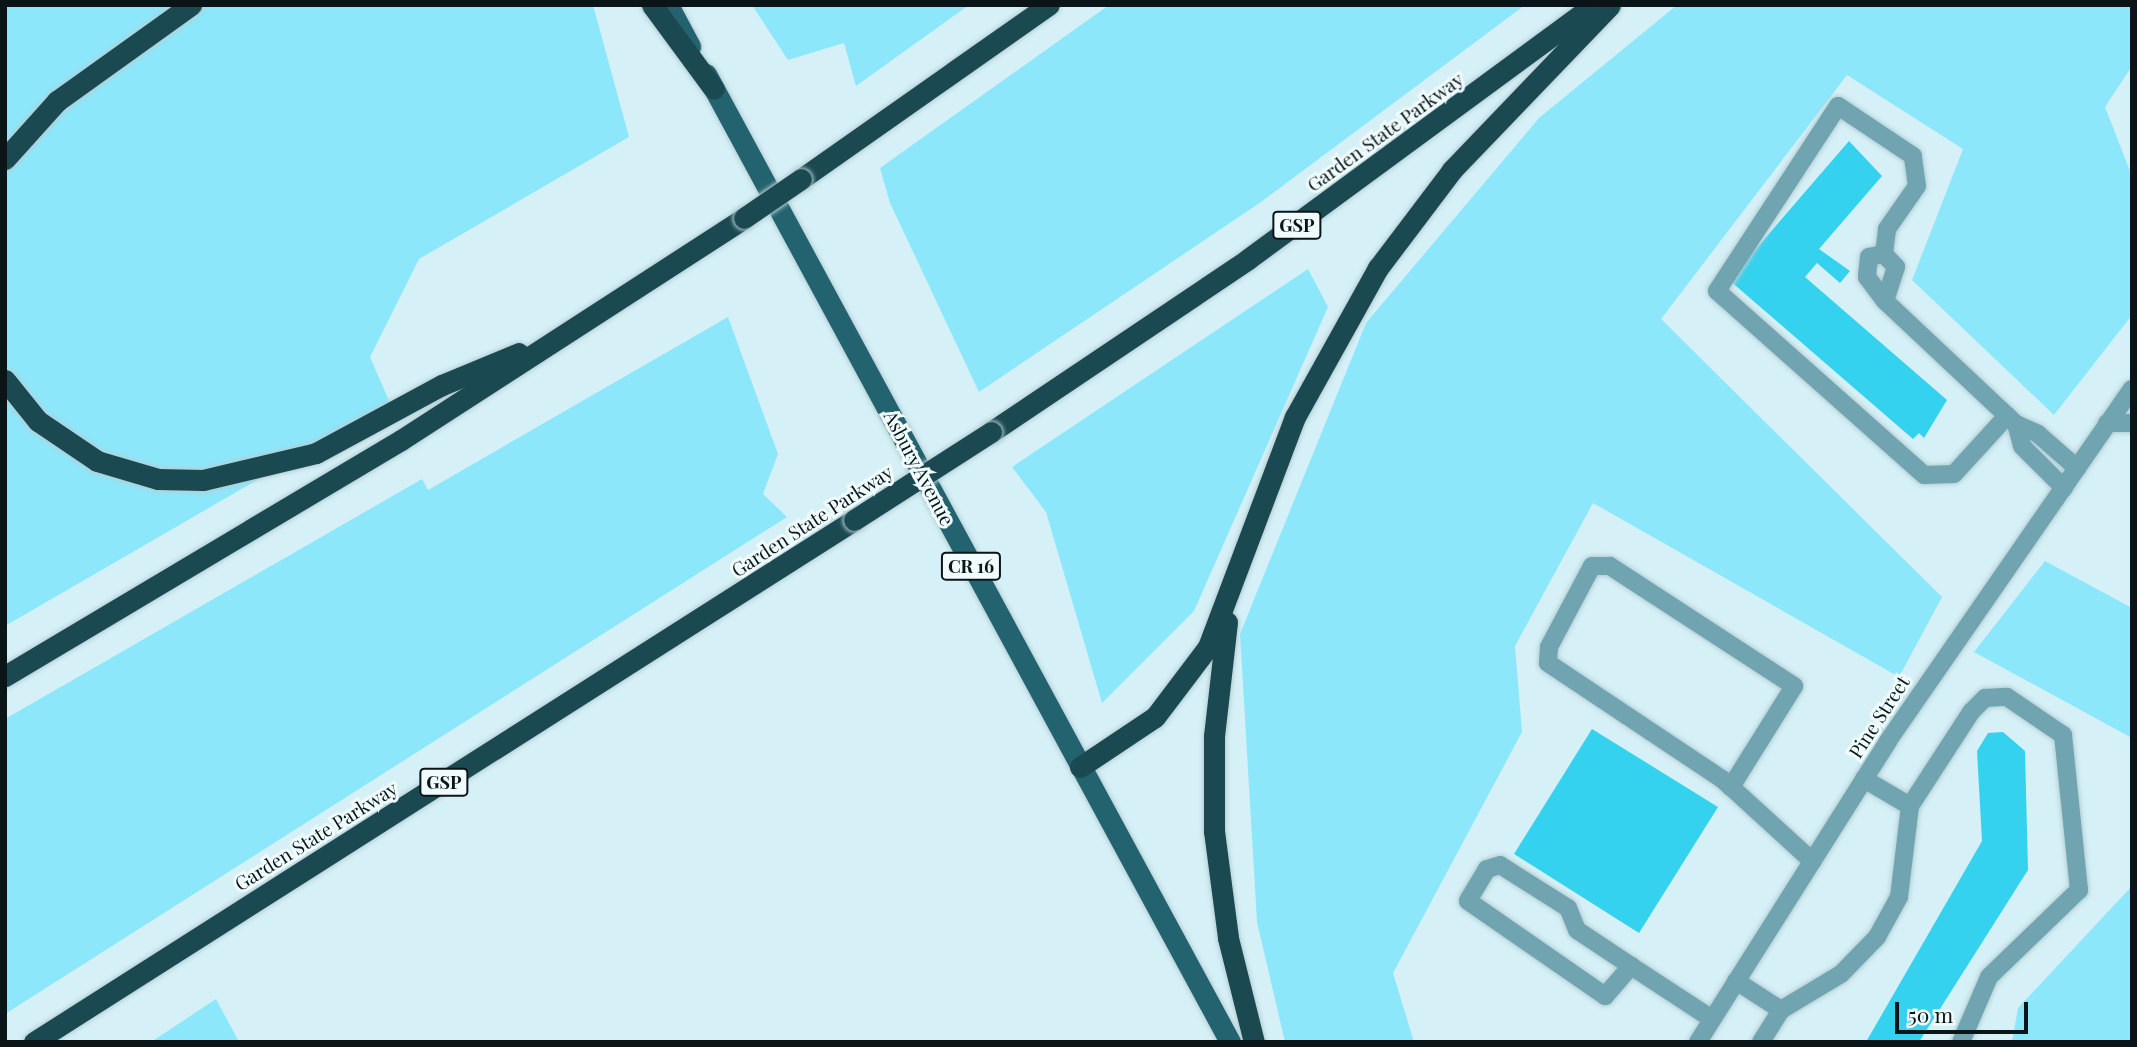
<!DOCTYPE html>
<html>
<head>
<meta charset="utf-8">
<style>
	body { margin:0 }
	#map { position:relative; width:2137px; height:1047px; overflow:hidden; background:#d5f1f7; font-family:"Playfair Display",serif }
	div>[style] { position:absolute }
	.green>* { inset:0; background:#8de7fb }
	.building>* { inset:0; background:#34d2ee }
	.roads { filter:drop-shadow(0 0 2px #b5ced3) drop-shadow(0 0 2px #b5ced3) }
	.minor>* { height:18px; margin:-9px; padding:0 9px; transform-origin:9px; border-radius:9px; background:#70a4b0 }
	.major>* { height:21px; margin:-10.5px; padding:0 10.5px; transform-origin:10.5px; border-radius:10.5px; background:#23626f }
	.highway>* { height:21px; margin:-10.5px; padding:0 10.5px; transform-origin:10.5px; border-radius:10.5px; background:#1b4952 }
	.bridges { filter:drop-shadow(0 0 2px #b5ced3) drop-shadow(0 0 2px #b5ced3) }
	.highway-bridge>* { height:21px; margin:-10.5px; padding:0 10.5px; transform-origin:10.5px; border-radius:10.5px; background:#1b4952 }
	span { translate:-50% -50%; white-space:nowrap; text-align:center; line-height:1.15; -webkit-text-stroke:6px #effbfd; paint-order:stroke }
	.shield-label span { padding:2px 5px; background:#effbfd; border:2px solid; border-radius:5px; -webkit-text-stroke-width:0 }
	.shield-label { font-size:18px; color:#0b1517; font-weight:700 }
	.street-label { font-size:19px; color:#0b1517 }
	.frame { position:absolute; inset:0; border:7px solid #0b1517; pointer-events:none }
	.scale { position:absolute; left:1895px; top:1002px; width:133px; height:32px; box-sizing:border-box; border:4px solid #0b1517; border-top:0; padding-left:9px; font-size:21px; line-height:24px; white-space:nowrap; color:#0b1517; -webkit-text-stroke:5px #effbfd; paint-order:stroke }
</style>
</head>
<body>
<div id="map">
	<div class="green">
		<div style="clip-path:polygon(5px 5px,593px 5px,629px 137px,419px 259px,370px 357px,390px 403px,5px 626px)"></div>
		<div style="clip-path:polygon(752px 5px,969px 5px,856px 86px,844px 43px,788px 60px)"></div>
		<div style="clip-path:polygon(1109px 5px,1525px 5px,1261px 202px,979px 392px,890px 203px,880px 168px)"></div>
		<div style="clip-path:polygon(1677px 5px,2132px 5px,2132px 66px,2105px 107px,2132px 176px,2132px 315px,2054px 415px,1912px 280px,1963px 149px,1847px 75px,1661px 319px,1942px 597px,1899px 677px,1593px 503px,1515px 646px,1522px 732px,1393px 973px,1414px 1042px,1285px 1042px,1257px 922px,1240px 634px,1366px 323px,1539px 118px)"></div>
		<div style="clip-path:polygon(1308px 269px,1328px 307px,1194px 611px,1102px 703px,1046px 512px,1012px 467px)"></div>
		<div style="clip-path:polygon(728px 317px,778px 454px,763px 494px,787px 517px,5px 1014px,5px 719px,422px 479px,428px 490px)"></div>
		<div style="clip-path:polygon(2045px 561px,2132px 608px,2132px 738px,1974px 652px)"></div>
		<div style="clip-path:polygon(2132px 886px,2132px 1042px,2012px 1042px,2018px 1008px)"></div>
		<div style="clip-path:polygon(216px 999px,239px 1042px,151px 1042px)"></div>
	</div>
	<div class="building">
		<div style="clip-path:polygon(1849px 141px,1882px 176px,1819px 249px,1850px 271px,1840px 283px,1817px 263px,1805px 277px,1947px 400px,1924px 438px,1919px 433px,1913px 439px,1729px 280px)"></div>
		<div style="clip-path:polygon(1592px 729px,1718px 807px,1639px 933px,1514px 854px)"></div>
		<div style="clip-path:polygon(2003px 732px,2025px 751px,2028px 870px,1919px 1042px,1866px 1042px,1982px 841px,1977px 751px,1988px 733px)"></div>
	</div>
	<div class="roads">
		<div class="minor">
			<div style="left:1884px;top:254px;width:25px;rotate:-83deg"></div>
			<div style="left:1887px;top:229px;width:52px;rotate:-55.1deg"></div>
			<div style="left:1917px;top:186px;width:30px;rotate:-98deg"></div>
			<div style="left:1913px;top:156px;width:90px;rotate:-146.3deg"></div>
			<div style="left:1838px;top:106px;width:221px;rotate:123.2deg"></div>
			<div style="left:1717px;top:291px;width:277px;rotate:41.6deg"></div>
			<div style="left:1924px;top:475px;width:30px;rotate:-2deg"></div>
			<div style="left:1954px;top:474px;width:79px;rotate:-47.6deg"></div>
			<div style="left:1885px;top:301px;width:36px;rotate:-72deg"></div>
			<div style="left:1896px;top:267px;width:18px;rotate:-133deg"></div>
			<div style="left:1884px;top:254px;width:15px;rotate:169deg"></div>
			<div style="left:1869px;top:257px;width:20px;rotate:96deg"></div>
			<div style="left:1867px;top:277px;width:30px;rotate:53deg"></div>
			<div style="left:1885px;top:301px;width:180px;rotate:43.2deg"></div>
			<div style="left:2107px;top:423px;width:25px"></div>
			<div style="left:2064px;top:488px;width:59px;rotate:-135deg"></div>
			<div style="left:2022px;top:446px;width:23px;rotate:-105deg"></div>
			<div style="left:2016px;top:424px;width:24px;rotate:24deg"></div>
			<div style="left:2038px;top:434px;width:52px;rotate:41.1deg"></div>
			<div style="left:1864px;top:779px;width:53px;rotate:30.4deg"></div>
			<div style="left:1731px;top:787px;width:119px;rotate:-58deg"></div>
			<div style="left:1794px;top:686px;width:220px;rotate:-146.9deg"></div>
			<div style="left:1610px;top:566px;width:18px;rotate:180deg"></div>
			<div style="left:1592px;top:566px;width:92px;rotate:118deg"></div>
			<div style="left:1549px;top:647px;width:16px;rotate:94deg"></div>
			<div style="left:1548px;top:663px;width:209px;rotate:33.7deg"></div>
			<div style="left:1722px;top:779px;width:12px;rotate:42deg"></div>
			<div style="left:1731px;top:787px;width:110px;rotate:42.4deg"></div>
			<div style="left:1631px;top:966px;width:65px;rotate:-146.3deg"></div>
			<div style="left:1577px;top:930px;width:24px;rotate:-112deg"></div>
			<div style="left:1568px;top:908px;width:80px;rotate:-147.7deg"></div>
			<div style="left:1500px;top:865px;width:14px;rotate:163deg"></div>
			<div style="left:1487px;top:869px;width:37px;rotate:121deg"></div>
			<div style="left:1468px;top:901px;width:167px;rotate:34.7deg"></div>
			<div style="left:1605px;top:996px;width:40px;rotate:-49deg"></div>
			<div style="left:1631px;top:966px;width:97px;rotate:33.2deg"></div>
			<div style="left:1736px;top:981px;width:54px;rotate:32.8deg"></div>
			<div style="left:1698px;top:1042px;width:356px;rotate:-57.7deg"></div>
			<div style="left:1888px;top:741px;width:428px;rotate:-55.3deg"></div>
			<div style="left:1761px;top:1042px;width:38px;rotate:-58deg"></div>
			<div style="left:1781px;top:1010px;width:70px;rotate:-31deg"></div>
			<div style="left:1841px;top:974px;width:52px;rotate:-45.8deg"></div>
			<div style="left:1877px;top:937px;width:46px;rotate:-61.2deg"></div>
			<div style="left:1899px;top:897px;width:92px;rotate:-83.1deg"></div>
			<div style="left:1910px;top:806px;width:112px;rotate:-57deg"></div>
			<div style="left:1971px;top:712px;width:20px;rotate:-45deg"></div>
			<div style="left:1985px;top:698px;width:22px;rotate:-3deg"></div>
			<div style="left:2007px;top:697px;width:68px;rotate:34.2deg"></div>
			<div style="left:2063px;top:735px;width:156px;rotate:84.1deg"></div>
			<div style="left:2079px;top:890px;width:125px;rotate:136deg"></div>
			<div style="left:1989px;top:977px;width:71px;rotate:113.3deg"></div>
		</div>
		<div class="major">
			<div style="left:668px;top:5px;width:47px;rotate:61.8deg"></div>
			<div style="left:706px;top:74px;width:1101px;rotate:61.57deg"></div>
		</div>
		<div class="highway">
			<div style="left:652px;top:5px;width:104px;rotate:53.6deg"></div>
			<div style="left:5px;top:159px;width:78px;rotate:-48.1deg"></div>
			<div style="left:57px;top:101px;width:165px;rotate:-35.6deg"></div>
			<div style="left:801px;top:179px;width:303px;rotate:-35.1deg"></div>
			<div style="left:5px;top:380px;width:53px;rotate:51.2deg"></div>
			<div style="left:38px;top:421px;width:71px;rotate:34.1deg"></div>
			<div style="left:97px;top:461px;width:64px;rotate:16.4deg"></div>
			<div style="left:158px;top:479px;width:45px;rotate:1.3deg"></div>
			<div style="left:203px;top:480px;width:116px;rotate:-13.4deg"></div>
			<div style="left:316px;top:453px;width:143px;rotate:-28.4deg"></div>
			<div style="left:442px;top:385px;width:83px;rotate:-22.6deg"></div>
			<div style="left:991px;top:432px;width:310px;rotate:-33.9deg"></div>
			<div style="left:1248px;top:259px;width:429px;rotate:-36.3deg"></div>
			<div style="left:1227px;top:622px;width:115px;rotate:96.5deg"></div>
			<div style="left:1214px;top:736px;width:95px;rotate:90deg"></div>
			<div style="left:1214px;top:831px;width:108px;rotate:82.5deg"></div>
			<div style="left:1228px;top:938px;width:107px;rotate:76deg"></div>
			<div style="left:5px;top:676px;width:461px;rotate:-30.8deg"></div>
			<div style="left:401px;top:440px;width:409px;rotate:-32.9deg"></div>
			<div style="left:1080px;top:767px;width:90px;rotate:-33.7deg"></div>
			<div style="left:1155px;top:717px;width:88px;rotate:-52.9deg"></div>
			<div style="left:1208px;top:647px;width:246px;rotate:-69.3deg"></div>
			<div style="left:1295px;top:417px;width:171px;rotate:-60.9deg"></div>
			<div style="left:1378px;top:268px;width:123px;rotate:-52.9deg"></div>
			<div style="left:1452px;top:170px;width:228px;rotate:-46.2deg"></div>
			<div style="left:34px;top:1042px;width:972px;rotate:-32.48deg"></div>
		</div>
	</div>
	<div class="bridges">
		<div class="highway-bridge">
			<div style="left:744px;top:218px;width:69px;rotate:-34.4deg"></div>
			<div style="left:854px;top:520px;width:163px;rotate:-32.7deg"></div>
		</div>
	</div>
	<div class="shield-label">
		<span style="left:1297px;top:225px">GSP</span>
		<span style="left:971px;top:566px">CR 16</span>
		<span style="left:444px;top:782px">GSP</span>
	</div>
	<div class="street-label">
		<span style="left:1385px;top:132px;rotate:-36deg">Garden State Parkway</span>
		<span style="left:919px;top:468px;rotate:62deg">Asbury Avenue</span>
		<span style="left:812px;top:521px;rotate:-33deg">Garden State Parkway</span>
		<span style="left:1879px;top:717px;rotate:-57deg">Pine Street</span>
		<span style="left:316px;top:836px;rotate:-32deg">Garden State Parkway</span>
	</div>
	<div class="frame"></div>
	<div class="scale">50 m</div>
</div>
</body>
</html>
